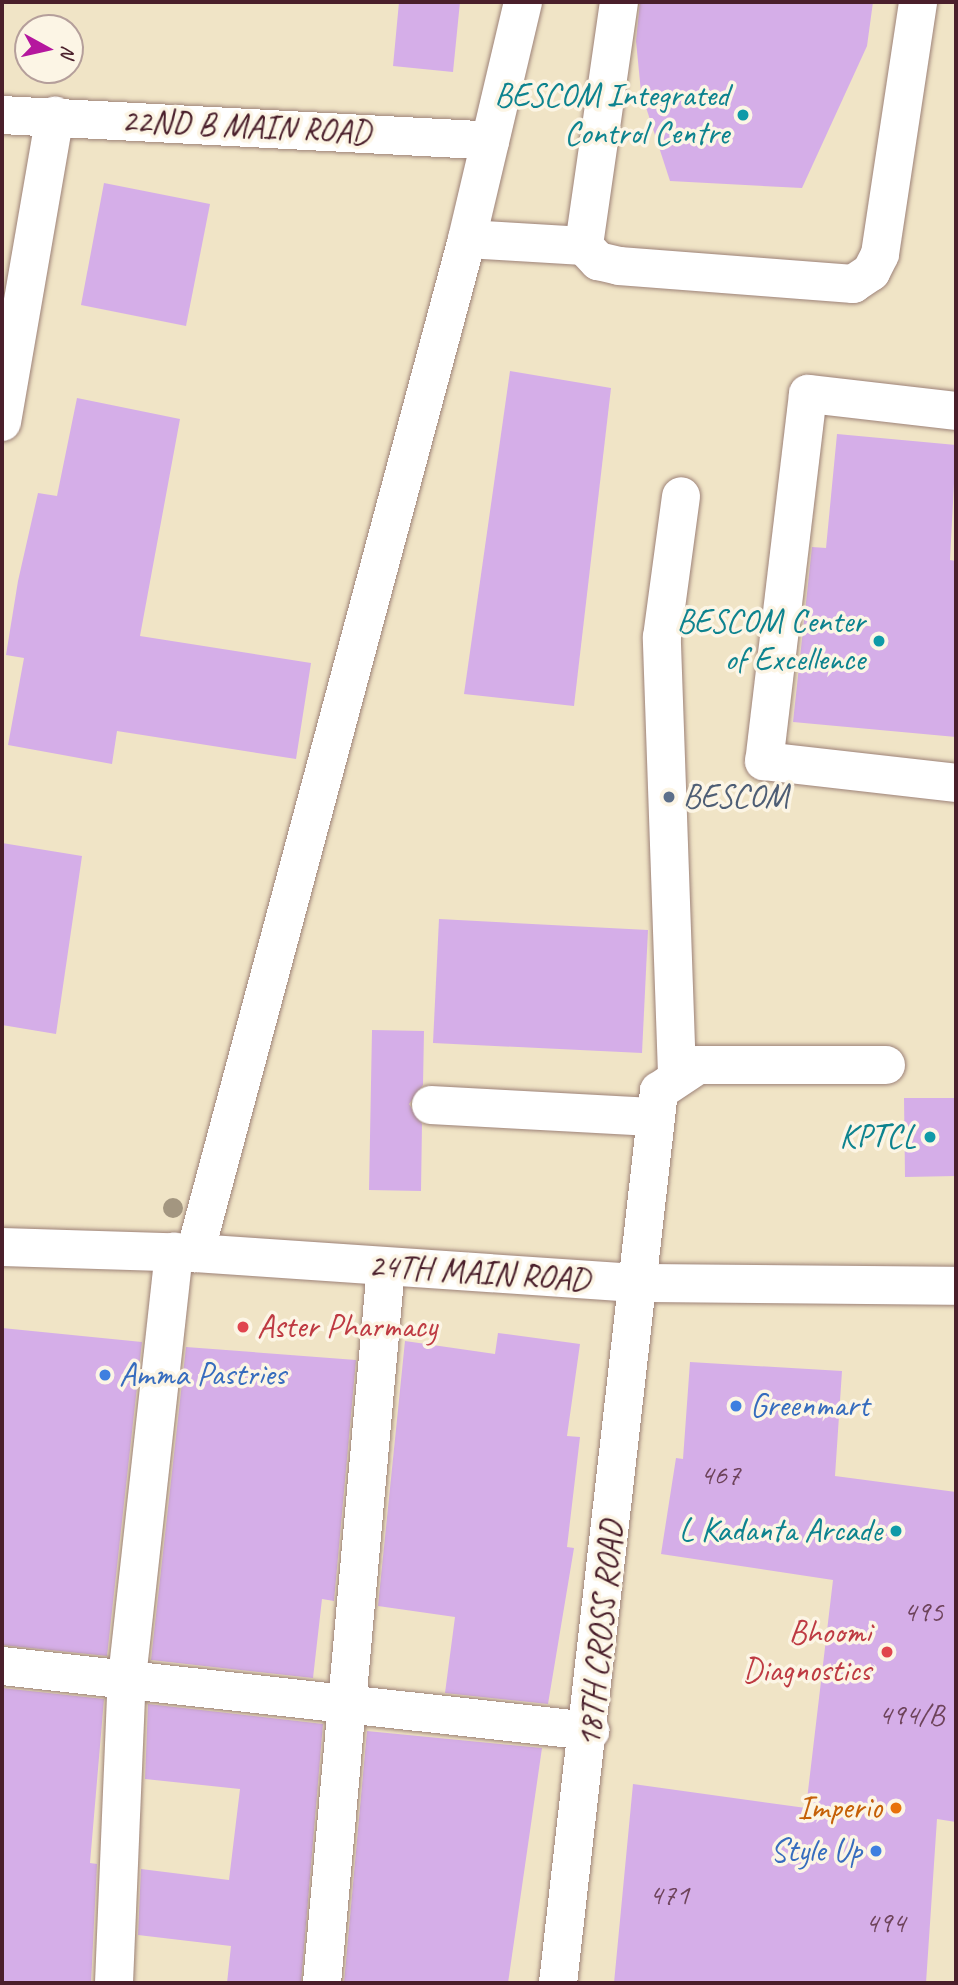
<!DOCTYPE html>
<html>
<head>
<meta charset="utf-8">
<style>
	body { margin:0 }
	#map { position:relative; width:958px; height:1985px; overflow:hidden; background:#f0e4c6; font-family:Caveat,sans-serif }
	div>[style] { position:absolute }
	.building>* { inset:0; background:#d5aee8 }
	.roads { filter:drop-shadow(0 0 2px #9d8278) drop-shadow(0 0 2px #9d8278) }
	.minor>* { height:38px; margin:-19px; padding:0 19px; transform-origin:19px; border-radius:19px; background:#fff }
	.trees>* { width:20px; height:20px; margin:-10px; border-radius:50%; background:#a39680 }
	.dots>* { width:19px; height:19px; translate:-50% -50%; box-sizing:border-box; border:4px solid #fcf5e5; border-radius:50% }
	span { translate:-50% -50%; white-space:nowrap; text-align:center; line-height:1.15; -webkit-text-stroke:7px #fcf5e5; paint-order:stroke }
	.number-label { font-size:30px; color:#6d435a }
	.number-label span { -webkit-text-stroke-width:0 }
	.culture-label { font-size:33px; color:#0d838f }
	.right { translate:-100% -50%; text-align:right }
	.street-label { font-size:33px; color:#4a1f2b }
	.service-label { font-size:33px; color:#4e5e75 }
	.left { translate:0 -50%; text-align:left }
	.health-label { font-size:33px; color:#be3a42 }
	.shop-label { font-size:33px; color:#366cbe }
	.food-label { font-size:33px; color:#c56008 }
	.frame { position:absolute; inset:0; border:4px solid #4a1f2b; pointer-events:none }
	.north { position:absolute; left:14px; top:14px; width:70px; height:70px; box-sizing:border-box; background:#fcf5e5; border:2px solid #b59f9b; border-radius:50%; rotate:98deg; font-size:19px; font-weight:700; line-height:28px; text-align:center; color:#4a1f2b }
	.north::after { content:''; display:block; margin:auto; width:24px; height:32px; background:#b5179e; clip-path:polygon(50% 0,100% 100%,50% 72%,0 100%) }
</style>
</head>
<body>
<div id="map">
	<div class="building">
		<div style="clip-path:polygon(399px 2px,460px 2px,453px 72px,393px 66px)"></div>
		<div style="clip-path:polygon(640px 2px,873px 2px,867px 46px,802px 188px,670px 181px,641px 92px,636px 41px)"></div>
		<div style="clip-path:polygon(104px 183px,210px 204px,186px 326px,81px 305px)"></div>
		<div style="clip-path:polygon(510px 371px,611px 388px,574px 706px,464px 694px)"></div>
		<div style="clip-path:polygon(77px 398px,180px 419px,140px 636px,311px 663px,296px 759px,117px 731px,112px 764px,8px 745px,24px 658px,6px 655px,18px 581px,38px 493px,57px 496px)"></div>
		<div style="clip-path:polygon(837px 434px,956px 445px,950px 560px,956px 561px,956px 737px,793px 722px,812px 547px,826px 548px)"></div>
		<div style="clip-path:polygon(2px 843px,82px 856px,56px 1034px,2px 1025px)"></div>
		<div style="clip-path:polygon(439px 919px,648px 930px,642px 1053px,433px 1043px)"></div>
		<div style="clip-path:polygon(372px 1030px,424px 1031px,423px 1085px,409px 1104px,422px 1124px,421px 1191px,369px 1190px)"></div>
		<div style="clip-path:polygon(904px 1098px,956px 1098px,956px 1176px,905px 1177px)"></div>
		<div style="clip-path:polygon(2px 1328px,142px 1342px,107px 1656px,2px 1645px)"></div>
		<div style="clip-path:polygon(498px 1333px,580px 1344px,567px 1436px,580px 1437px,567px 1547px,574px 1548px,548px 1704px,445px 1693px,455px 1617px,378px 1606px,405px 1341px,495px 1354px)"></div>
		<div style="clip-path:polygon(186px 1347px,356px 1360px,334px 1601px,322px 1599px,313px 1678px,151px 1660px)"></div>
		<div style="clip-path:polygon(690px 1362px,842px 1371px,835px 1476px,956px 1492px,956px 1822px,937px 1819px,926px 1983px,614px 1983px,633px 1784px,806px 1808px,833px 1580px,661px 1554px,676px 1458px,683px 1459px)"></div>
		<div style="clip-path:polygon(2px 1688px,104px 1699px,90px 1863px,97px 1864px,91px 1983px,2px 1983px)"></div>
		<div style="clip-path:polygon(148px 1704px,323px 1724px,301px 1983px,227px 1983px,231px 1946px,138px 1935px,141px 1869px,229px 1880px,240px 1789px,145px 1779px)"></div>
		<div style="clip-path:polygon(367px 1731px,542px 1748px,508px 1983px,344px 1983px)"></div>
	</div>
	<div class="roads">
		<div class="minor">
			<div style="left:619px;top:2px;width:246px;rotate:98.2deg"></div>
			<div style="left:584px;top:246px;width:21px;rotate:47deg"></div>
			<div style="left:598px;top:261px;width:22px;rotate:13deg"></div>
			<div style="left:619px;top:266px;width:235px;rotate:4.4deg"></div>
			<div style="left:853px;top:284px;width:22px;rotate:-34deg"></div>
			<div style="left:871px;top:272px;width:20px;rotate:-63deg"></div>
			<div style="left:880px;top:254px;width:255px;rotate:-81.4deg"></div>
			<div style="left:2px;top:115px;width:489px;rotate:3deg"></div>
			<div style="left:467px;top:239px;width:117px;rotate:3.4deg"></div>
			<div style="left:956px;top:411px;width:149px;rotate:-173.4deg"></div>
			<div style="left:808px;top:394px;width:370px;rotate:96.8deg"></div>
			<div style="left:764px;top:761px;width:193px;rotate:6.5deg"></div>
			<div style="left:2px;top:422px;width:311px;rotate:-80.2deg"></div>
			<div style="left:677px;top:1074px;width:437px;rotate:-92deg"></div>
			<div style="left:662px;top:637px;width:142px;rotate:-82.3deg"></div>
			<div style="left:431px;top:1105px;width:221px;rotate:3.1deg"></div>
			<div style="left:2px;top:1247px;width:193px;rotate:1.8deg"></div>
			<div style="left:195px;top:1253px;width:445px;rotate:3.9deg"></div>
			<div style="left:639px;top:1283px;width:317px;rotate:0.5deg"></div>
			<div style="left:195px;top:1253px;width:1050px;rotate:-74.98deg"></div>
			<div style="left:467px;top:239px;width:244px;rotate:-76.7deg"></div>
			<div style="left:2px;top:1666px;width:592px;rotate:6.31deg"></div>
			<div style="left:114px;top:1983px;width:305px;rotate:-87.6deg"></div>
			<div style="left:127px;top:1678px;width:429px;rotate:-83.7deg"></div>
			<div style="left:322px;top:1983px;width:718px;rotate:-84.89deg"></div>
			<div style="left:558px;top:1983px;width:898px;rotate:-83.54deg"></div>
			<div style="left:659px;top:1091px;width:47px;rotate:-33.7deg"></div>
			<div style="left:698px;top:1065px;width:188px"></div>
		</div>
	</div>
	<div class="trees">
		<div style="left:173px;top:1208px"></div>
	</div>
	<div class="dots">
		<div style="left:743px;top:115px;background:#0f9aa8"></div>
		<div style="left:879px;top:641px;background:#0f9aa8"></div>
		<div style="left:669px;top:797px;background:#5c6f8a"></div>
		<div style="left:930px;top:1137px;background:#0f9aa8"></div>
		<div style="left:243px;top:1327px;background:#e0444e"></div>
		<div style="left:105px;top:1375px;background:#3f7fe0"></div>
		<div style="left:736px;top:1406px;background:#3f7fe0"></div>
		<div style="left:896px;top:1531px;background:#0f9aa8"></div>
		<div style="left:887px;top:1652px;background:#e0444e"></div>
		<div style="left:896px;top:1808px;background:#e8710a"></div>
		<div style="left:876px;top:1851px;background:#3f7fe0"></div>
	</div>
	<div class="number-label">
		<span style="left:720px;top:1474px">467</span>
		<span style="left:923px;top:1611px">495</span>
		<span style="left:911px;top:1714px">494/B</span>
		<span style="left:669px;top:1894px">471</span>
		<span style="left:885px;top:1922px">494</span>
	</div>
	<div class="culture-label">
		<span class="right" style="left:729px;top:115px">BESCOM Integrated<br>Control Centre</span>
		<span class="right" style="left:865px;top:641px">BESCOM Center<br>of Excellence</span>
		<span class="right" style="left:916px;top:1137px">KPTCL</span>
		<span class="right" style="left:882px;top:1531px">L Kadanta Arcade</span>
	</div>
	<div class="street-label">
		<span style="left:246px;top:127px;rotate:3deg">22ND B MAIN ROAD</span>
		<span style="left:479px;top:1273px;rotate:4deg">24TH MAIN ROAD</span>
		<span style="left:601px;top:1634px;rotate:-84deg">18TH CROSS ROAD</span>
	</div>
	<div class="service-label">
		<span class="left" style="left:683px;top:797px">BESCOM</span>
	</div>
	<div class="health-label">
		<span class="left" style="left:257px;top:1327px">Aster Pharmacy</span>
		<span class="right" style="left:871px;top:1652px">Bhoomi<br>Diagnostics</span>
	</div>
	<div class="shop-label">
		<span class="left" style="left:119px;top:1375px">Amma Pastries</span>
		<span class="left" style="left:750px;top:1406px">Greenmart</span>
		<span class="right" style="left:862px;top:1851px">Style Up</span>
	</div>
	<div class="food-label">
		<span class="right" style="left:882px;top:1808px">Imperio</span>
	</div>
	<div class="frame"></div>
	<div class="north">N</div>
</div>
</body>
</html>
